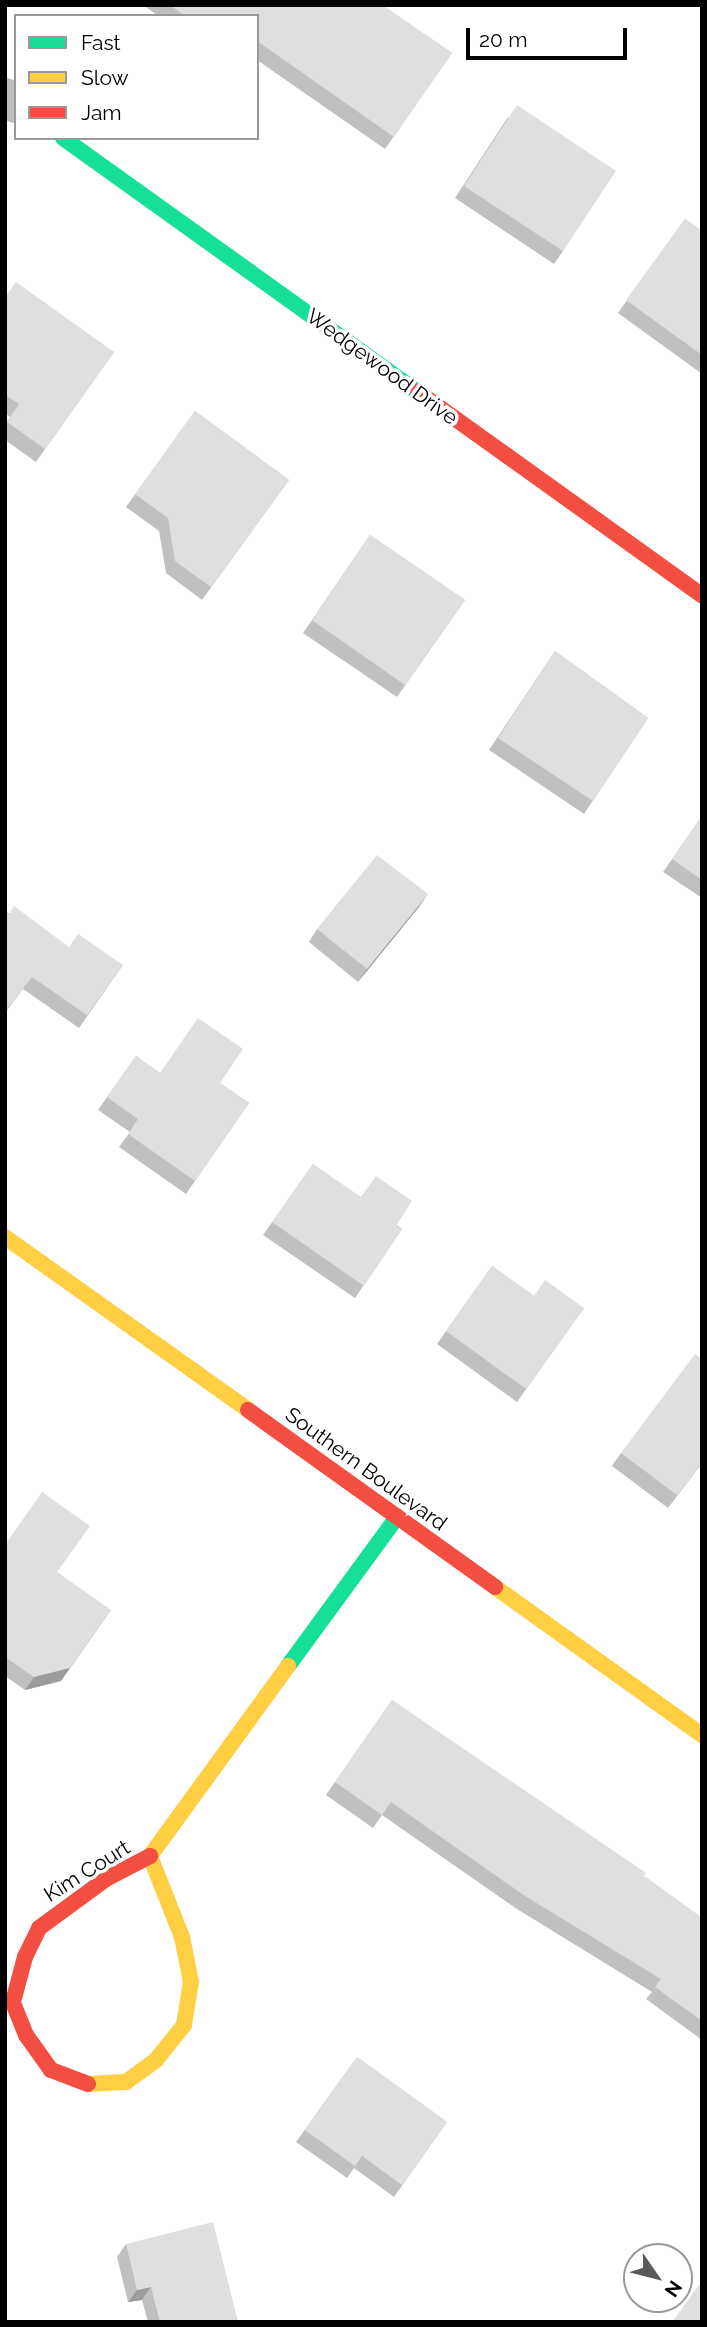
<!DOCTYPE html>
<html>
<head>
<meta charset="utf-8">
<style>
	body { margin:0 }
	#map { position:relative; width:707px; height:2327px; overflow:hidden; background:#fff; font-family:Raleway,sans-serif }
	div>[style] { position:absolute }
	.street>* { height:38px; margin:-19px; padding:0 19px; transform-origin:19px; border-radius:19px; background:#bebebe }
	.fast>* { height:16px; margin:-8px; padding:0 8px; transform-origin:8px; border-radius:8px; background:#16e098 }
	.slow>* { height:16px; margin:-8px; padding:0 8px; transform-origin:8px; border-radius:8px; background:#ffcf43 }
	.jam>* { height:16px; margin:-8px; padding:0 8px; transform-origin:8px; border-radius:8px; background:#f24e42 }
	.wall>* { inset:0; background:#c0c0c0 }
	.shaded-wall>* { inset:0; background:#9c9c9c }
	.building>* { inset:0; background:#dfdfdf }
	span { translate:-50% -50%; white-space:nowrap; text-align:center; line-height:1.15; -webkit-text-stroke:7px #fff; paint-order:stroke }
	.street-label { font-size:21px; color:#000 }
	.frame { position:absolute; inset:0; border:7px solid #000; pointer-events:none }
	.legend { position:absolute; left:14px; top:14px; width:245px; height:126px; box-sizing:border-box; background:#fff; border:2px solid #999; margin:0; padding:9px 12px; list-style:none; font-size:21px; color:#000 }
	.legend li { display:flex; align-items:center; gap:14px; height:35px }
	.legend b { width:35px; border:2px solid #999 }
	.north { position:absolute; left:623px; top:2243px; width:70px; height:70px; box-sizing:border-box; background:#fff; border:2px solid #999; border-radius:50%; rotate:125deg; font-size:19px; font-weight:700; line-height:28px; text-align:center; color:#000 }
	.north::after { content:''; display:block; margin:auto; width:24px; height:32px; background:#595959; clip-path:polygon(50% 0,100% 100%,50% 72%,0 100%) }
	.scale { position:absolute; left:466px; top:28px; width:161px; height:32px; box-sizing:border-box; border:4px solid #000; border-top:0; padding-left:9px; font-size:21px; line-height:24px; white-space:nowrap; color:#000; -webkit-text-stroke:5px #fff; paint-order:stroke }
</style>
</head>
<body>
<div id="map">
	<div class="street">
		<div style="left:5px;top:97px;width:13px;rotate:32deg"></div>
	</div>
	<div class="fast">
		<div style="left:63px;top:138px;width:437px;rotate:35.6deg"></div>
		<div style="left:288px;top:1666px;width:185px;rotate:-53.8deg"></div>
	</div>
	<div class="slow">
		<div style="left:5px;top:1237px;width:298px;rotate:35.4deg"></div>
		<div style="left:495px;top:1587px;width:254px;rotate:35.6deg"></div>
		<div style="left:88px;top:2084px;width:38px;rotate:-3deg"></div>
		<div style="left:126px;top:2082px;width:37px;rotate:-36deg"></div>
		<div style="left:156px;top:2060px;width:45px;rotate:-51.3deg"></div>
		<div style="left:184px;top:2025px;width:44px;rotate:-80.8deg"></div>
		<div style="left:191px;top:1982px;width:46px;rotate:-101.3deg"></div>
		<div style="left:182px;top:1937px;width:87px;rotate:-111.6deg"></div>
		<div style="left:150px;top:1856px;width:235px;rotate:-54deg"></div>
	</div>
	<div class="jam">
		<div style="left:418px;top:392px;width:349px;rotate:35.6deg"></div>
		<div style="left:248px;top:1410px;width:304px;rotate:35.6deg"></div>
		<div style="left:88px;top:2084px;width:40px;rotate:-159deg"></div>
		<div style="left:51px;top:2070px;width:43px;rotate:-125.5deg"></div>
		<div style="left:26px;top:2035px;width:35px;rotate:-112deg"></div>
		<div style="left:13px;top:2002px;width:47px;rotate:-75.1deg"></div>
		<div style="left:25px;top:1957px;width:32px;rotate:-64deg"></div>
		<div style="left:39px;top:1928px;width:83px;rotate:-36.2deg"></div>
		<div style="left:106px;top:1879px;width:50px;rotate:-27.6deg"></div>
	</div>
	<div class="wall">
		<div style="clip-path:polygon(147px 5px,382px 5px,452px 53px,385px 149px,257px 60px,257px 16px,158px 16px,146px 7px)"></div>
		<div style="clip-path:polygon(508px 117px,563px 251px,554px 264px,455px 198px)"></div>
		<div style="clip-path:polygon(685px 219px,702px 231px,702px 374px,618px 313px)"></div>
		<div style="clip-path:polygon(5px 297px,114px 352px,36px 462px,5px 440px,5px 424px,10px 417px,5px 413px)"></div>
		<div style="clip-path:polygon(195px 411px,289px 480px,202px 600px,166px 573px,159px 531px,126px 507px)"></div>
		<div style="clip-path:polygon(370px 535px,465px 600px,397px 697px,303px 633px)"></div>
		<div style="clip-path:polygon(555px 651px,648px 718px,584px 814px,489px 750px)"></div>
		<div style="clip-path:polygon(702px 816px,702px 898px,663px 872px)"></div>
		<div style="clip-path:polygon(428px 894px,358px 982px,309px 942px,317px 929px)"></div>
		<div style="clip-path:polygon(5px 911px,69px 947px,123px 965px,79px 1028px,23px 989px,5px 1013px)"></div>
		<div style="clip-path:polygon(136px 1056px,160px 1073px,220px 1083px,249px 1103px,186px 1194px,119px 1147px,130px 1132px,98px 1110px)"></div>
		<div style="clip-path:polygon(313px 1164px,402px 1229px,355px 1298px,263px 1235px)"></div>
		<div style="clip-path:polygon(492px 1266px,534px 1296px,584px 1308px,517px 1402px,437px 1344px)"></div>
		<div style="clip-path:polygon(621px 1453px,702px 1463px,668px 1508px,612px 1466px)"></div>
		<div style="clip-path:polygon(5px 1541px,57px 1572px,61px 1681px,25px 1690px,5px 1676px)"></div>
		<div style="clip-path:polygon(392px 1700px,644px 1876px,702px 1918px,702px 2040px,646px 1999px,652px 1992px,517px 1909px,382px 1815px,373px 1828px,326px 1795px)"></div>
		<div style="clip-path:polygon(357px 2057px,447px 2122px,394px 2197px,354px 2168px,347px 2178px,296px 2142px)"></div>
		<div style="clip-path:polygon(126px 2244px,238px 2322px,148px 2322px,142px 2300px,128px 2302px,117px 2257px)"></div>
	</div>
	<div class="shaded-wall">
		<div style="clip-path:polygon(428px 894px,419px 907px,358px 982px,367px 969px)"></div>
		<div style="clip-path:polygon(111px 1610px,61px 1681px,25px 1690px,34px 1677px)"></div>
		<div style="clip-path:polygon(151px 2287px,142px 2300px,128px 2302px,137px 2290px)"></div>
	</div>
	<div class="building">
		<div style="clip-path:polygon(170px 5px,382px 5px,452px 53px,394px 137px,257px 41px,257px 16px,185px 16px)"></div>
		<div style="clip-path:polygon(517px 105px,616px 171px,563px 251px,464px 186px)"></div>
		<div style="clip-path:polygon(685px 219px,702px 231px,702px 355px,626px 300px)"></div>
		<div style="clip-path:polygon(16px 282px,114px 352px,45px 449px,7px 422px,19px 404px,5px 395px,5px 297px)"></div>
		<div style="clip-path:polygon(195px 411px,289px 480px,211px 587px,175px 561px,168px 518px,135px 494px)"></div>
		<div style="clip-path:polygon(370px 535px,465px 600px,405px 685px,312px 620px)"></div>
		<div style="clip-path:polygon(555px 651px,648px 718px,593px 801px,498px 738px)"></div>
		<div style="clip-path:polygon(702px 816px,702px 880px,672px 859px)"></div>
		<div style="clip-path:polygon(377px 855px,428px 894px,367px 969px,317px 929px)"></div>
		<div style="clip-path:polygon(14px 906px,69px 947px,78px 934px,123px 965px,87px 1015px,32px 977px,5px 1012px,5px 911px,9px 914px)"></div>
		<div style="clip-path:polygon(198px 1018px,243px 1049px,220px 1083px,249px 1103px,195px 1181px,128px 1134px,138px 1119px,107px 1097px,136px 1056px,160px 1073px)"></div>
		<div style="clip-path:polygon(313px 1164px,361px 1197px,376px 1176px,412px 1201px,396px 1226px,402px 1229px,364px 1286px,272px 1222px)"></div>
		<div style="clip-path:polygon(492px 1266px,534px 1296px,545px 1280px,584px 1308px,526px 1389px,446px 1331px)"></div>
		<div style="clip-path:polygon(695px 1354px,702px 1359px,702px 1462px,677px 1495px,621px 1453px)"></div>
		<div style="clip-path:polygon(42px 1492px,90px 1526px,57px 1572px,111px 1610px,70px 1668px,34px 1677px,5px 1657px,5px 1541px,7px 1542px)"></div>
		<div style="clip-path:polygon(392px 1700px,646px 1873px,644px 1876px,702px 1918px,702px 2021px,655px 1987px,661px 1979px,525px 1896px,391px 1802px,382px 1815px,335px 1782px)"></div>
		<div style="clip-path:polygon(357px 2057px,447px 2122px,402px 2185px,362px 2156px,355px 2166px,305px 2130px)"></div>
		<div style="clip-path:polygon(213px 2222px,238px 2322px,160px 2322px,151px 2287px,137px 2290px,126px 2244px)"></div>
		<div style="clip-path:polygon(702px 2281px,702px 2322px,672px 2322px)"></div>
	</div>
	<div class="street-label">
		<span style="left:382px;top:367px;rotate:36deg">Wedgewood Drive</span>
		<span style="left:366px;top:1469px;rotate:36deg">Southern Boulevard</span>
		<span style="left:87px;top:1871px;rotate:-32deg">Kim Court</span>
	</div>
	<div class="frame"></div>
	<ul class="legend">
	<li><b style="height:9px;background:#16e098"></b>Fast</li>
	<li><b style="height:9px;background:#ffcf43"></b>Slow</li>
	<li><b style="height:9px;background:#f24e42"></b>Jam</li>
	</ul>
	<div class="north">N</div>
	<div class="scale">20 m</div>
</div>
</body>
</html>
